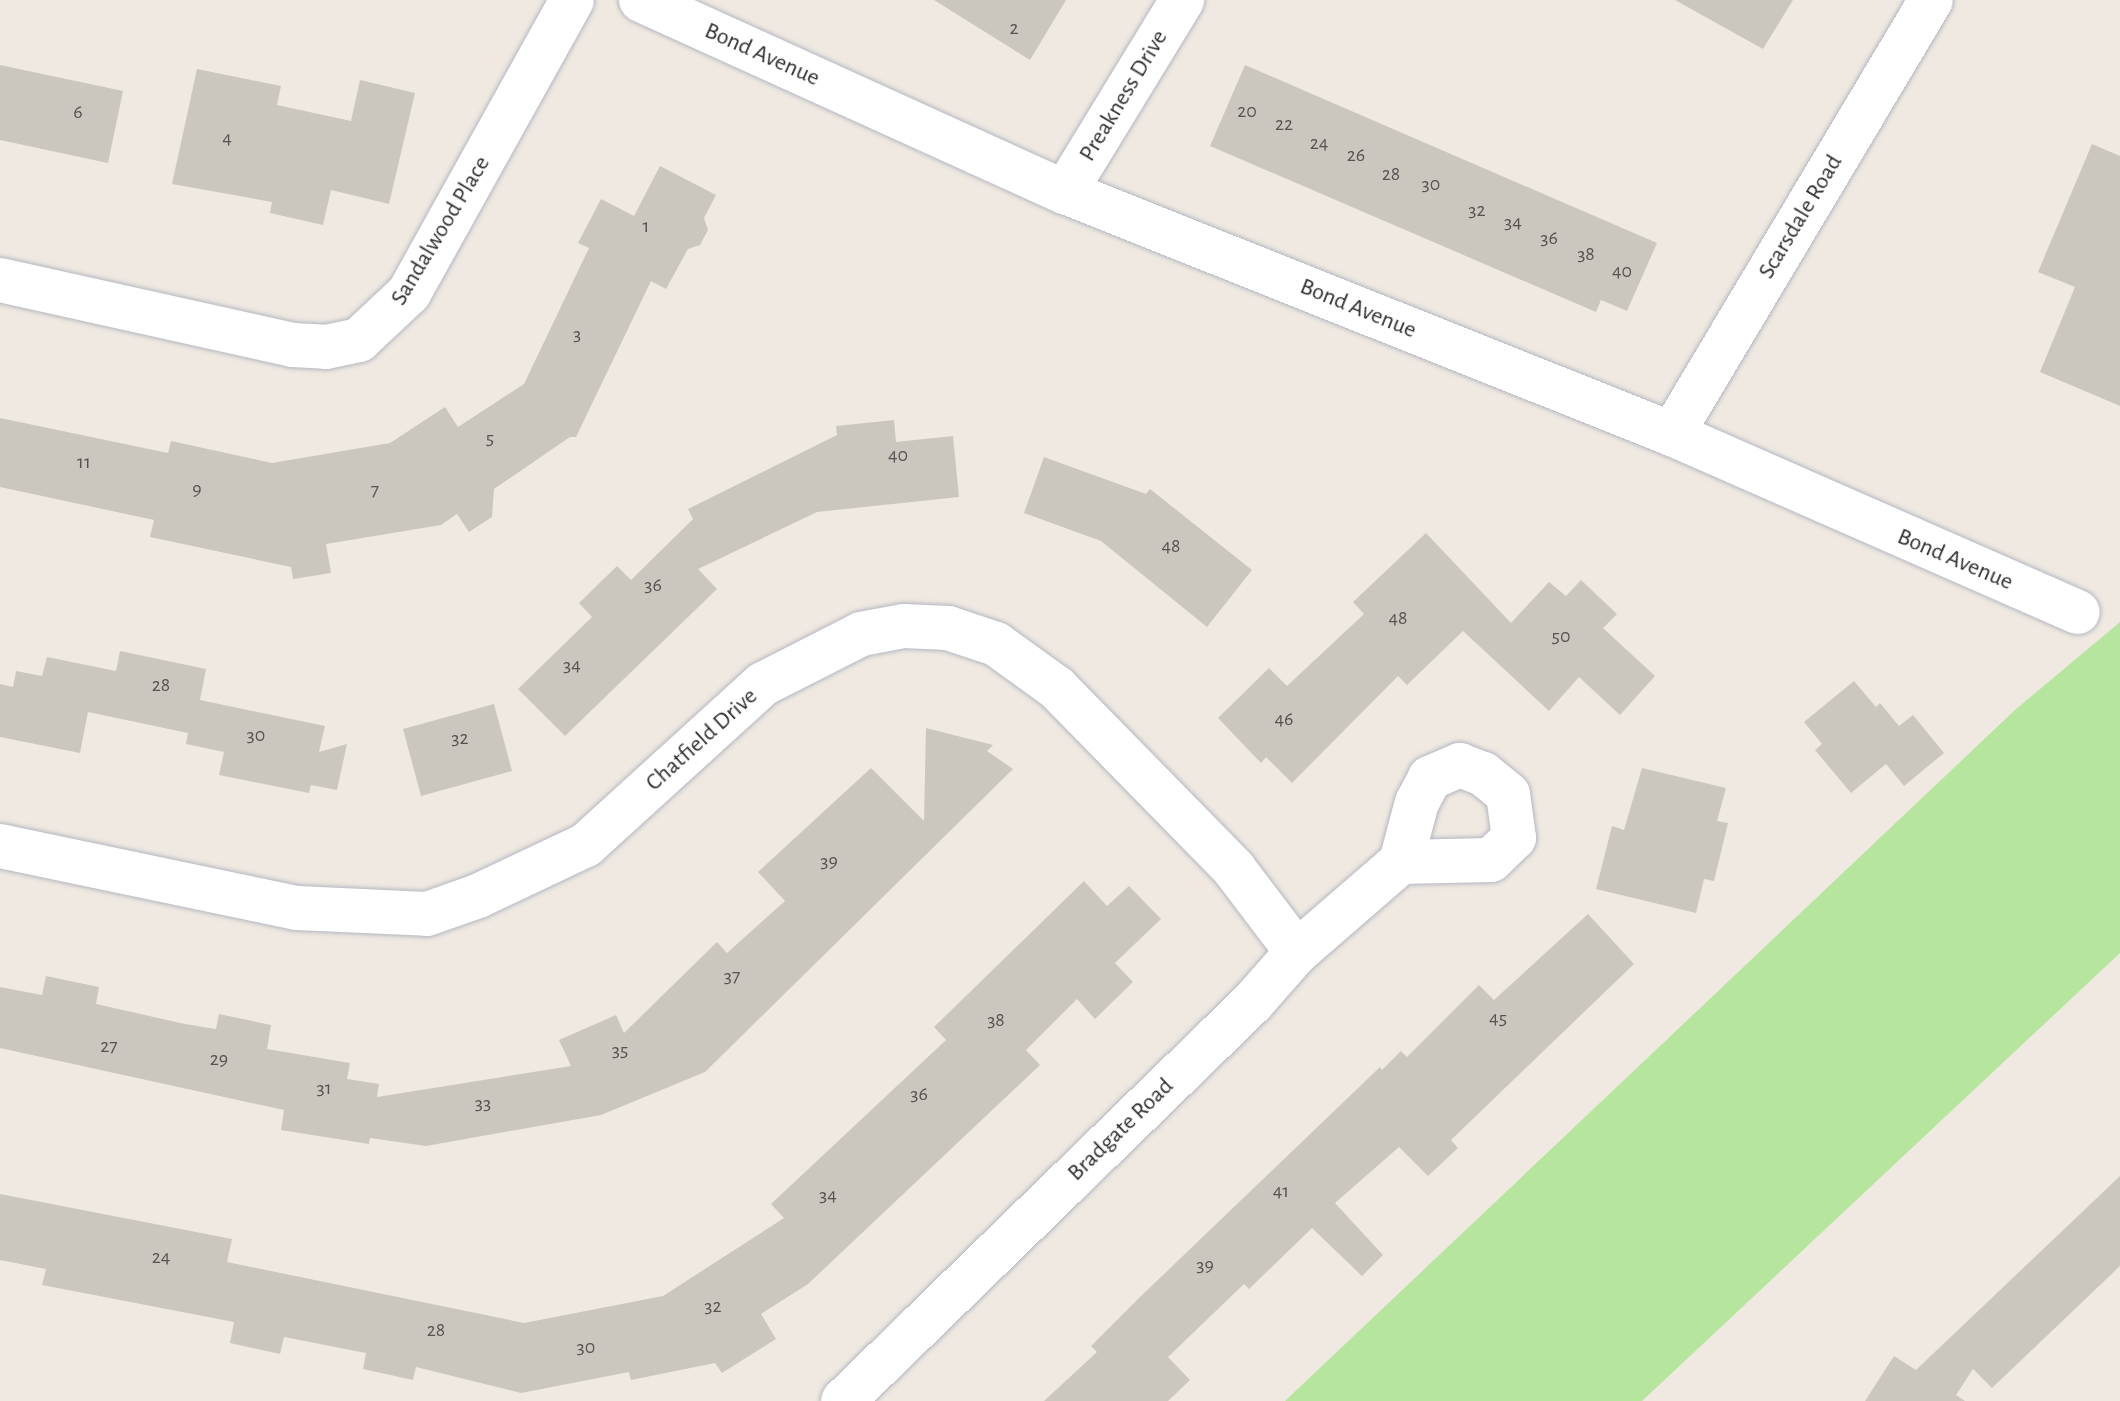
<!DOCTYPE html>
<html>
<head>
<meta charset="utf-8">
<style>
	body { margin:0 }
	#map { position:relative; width:2120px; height:1401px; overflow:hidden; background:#efe9e1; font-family:"Alegreya Sans",sans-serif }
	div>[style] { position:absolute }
	.green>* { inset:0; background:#b6e59e }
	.building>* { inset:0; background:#cbc7bf }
	.roads { filter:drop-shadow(0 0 2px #b4b7c1) drop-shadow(0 0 2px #b4b7c1) }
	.minor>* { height:44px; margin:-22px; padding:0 22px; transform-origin:22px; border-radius:22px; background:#fff }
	span { translate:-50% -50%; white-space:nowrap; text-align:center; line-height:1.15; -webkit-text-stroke:6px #fff; paint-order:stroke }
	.number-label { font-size:20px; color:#555452 }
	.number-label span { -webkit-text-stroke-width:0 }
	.street-label { font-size:24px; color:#2e2e2e }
</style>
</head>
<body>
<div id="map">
	<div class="green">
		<div style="clip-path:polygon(2120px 622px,2120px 953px,1642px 1401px,1285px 1401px,2015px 710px)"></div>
	</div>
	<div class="building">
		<div style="clip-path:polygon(934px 0,1066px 0,1030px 60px)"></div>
		<div style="clip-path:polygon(1675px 0,1793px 0,1763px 49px)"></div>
		<div style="clip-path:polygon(0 65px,123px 91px,108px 163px,0 140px)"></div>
		<div style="clip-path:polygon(1245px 65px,1657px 243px,1627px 311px,1601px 300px,1596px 312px,1210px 146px)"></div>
		<div style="clip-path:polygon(197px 69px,281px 86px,277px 105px,351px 121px,360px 80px,415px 93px,389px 204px,331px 190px,323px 225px,270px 213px,272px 202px,172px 184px)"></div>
		<div style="clip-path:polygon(2092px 144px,2120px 156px,2120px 406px,2040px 372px,2075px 287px,2038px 272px)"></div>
		<div style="clip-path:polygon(660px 166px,716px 195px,704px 218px,708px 230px,700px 245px,688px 249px,666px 289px,651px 281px,576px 437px,570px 437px,494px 489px,492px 517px,469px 532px,457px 514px,441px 525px,326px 544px,331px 573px,293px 579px,291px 567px,150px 537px,154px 520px,0 487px,0 418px,168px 453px,171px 441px,272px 463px,390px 443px,445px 407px,458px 427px,524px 384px,589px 248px,578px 243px,601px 199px,634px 216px)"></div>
		<div style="clip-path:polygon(894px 420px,896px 442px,953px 436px,959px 497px,817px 512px,698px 569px,717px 589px,565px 736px,518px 689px,592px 617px,579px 603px,617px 566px,631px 580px,693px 519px,688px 509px,837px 435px,836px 426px)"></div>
		<div style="clip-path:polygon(1044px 457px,1146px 494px,1150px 489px,1252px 570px,1207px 627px,1101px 541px,1024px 513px)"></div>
		<div style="clip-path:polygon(1426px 533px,1511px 623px,1549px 582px,1566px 596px,1581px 580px,1617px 614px,1603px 628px,1655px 676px,1620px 715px,1579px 677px,1549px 711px,1463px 631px,1407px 685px,1398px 676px,1292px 783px,1266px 757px,1261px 763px,1218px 718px,1269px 668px,1287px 686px,1364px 614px,1353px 602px)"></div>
		<div style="clip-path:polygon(120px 651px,206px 669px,200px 700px,325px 726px,319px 752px,347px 744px,337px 790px,311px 785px,309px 793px,219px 775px,224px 752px,186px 744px,188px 733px,88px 712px,80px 753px,0 737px,0 684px,13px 687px,16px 671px,42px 676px,47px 657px,116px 671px)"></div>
		<div style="clip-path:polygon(1854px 681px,1876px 707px,1880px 703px,1899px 726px,1913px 715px,1944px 753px,1904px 786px,1886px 764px,1851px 793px,1815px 750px,1822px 744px,1804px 722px)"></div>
		<div style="clip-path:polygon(494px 704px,512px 771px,421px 796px,403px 729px)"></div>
		<div style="clip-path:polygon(926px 728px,993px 745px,987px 751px,1013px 769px,705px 1072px,601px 1115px,426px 1146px,370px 1138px,369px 1144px,281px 1130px,284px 1110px,0 1048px,0 987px,42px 995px,46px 976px,99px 987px,96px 1004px,185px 1024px,216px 1029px,219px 1014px,271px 1025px,267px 1049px,350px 1063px,347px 1079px,379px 1084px,377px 1097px,571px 1066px,559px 1040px,616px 1015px,624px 1033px,717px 942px,727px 953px,785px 901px,758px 872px,871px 768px,924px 821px)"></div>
		<div style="clip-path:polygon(1642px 768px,1726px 788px,1717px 821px,1728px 823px,1714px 881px,1704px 879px,1696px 913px,1596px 889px,1612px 826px,1624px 830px)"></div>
		<div style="clip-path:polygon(1084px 881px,1107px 906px,1129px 886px,1161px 919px,1115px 963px,1133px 982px,1095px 1019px,1077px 999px,1026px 1050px,1040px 1065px,808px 1284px,761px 1314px,776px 1339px,722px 1373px,715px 1363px,631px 1380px,629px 1372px,521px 1393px,416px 1367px,413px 1380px,363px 1369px,366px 1353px,284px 1337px,280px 1354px,230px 1343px,234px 1322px,42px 1285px,46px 1269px,0 1260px,0 1194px,232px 1239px,227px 1262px,524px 1323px,663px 1296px,784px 1218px,771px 1204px,946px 1040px,934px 1027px)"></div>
		<div style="clip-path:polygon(1588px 914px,1634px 964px,1451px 1140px,1458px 1148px,1428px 1176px,1399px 1147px,1335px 1203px,1383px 1255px,1362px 1276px,1312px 1228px,1249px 1289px,1244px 1284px,1168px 1357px,1190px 1380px,1168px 1401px,1044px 1401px,1097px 1352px,1091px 1346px,1139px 1298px,1380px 1067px,1382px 1070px,1401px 1051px,1407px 1057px,1479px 985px,1494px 1000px)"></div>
		<div style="clip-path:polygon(2120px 1176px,2120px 1266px,1992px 1388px,1973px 1369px,1956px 1395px,1965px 1401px,1865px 1401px,1894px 1356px,1916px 1370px)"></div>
	</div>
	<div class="roads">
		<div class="minor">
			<div style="left:641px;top:0;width:465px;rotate:24.4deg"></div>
			<div style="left:1065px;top:192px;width:653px;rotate:21.74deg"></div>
			<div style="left:1672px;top:434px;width:443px;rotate:23.7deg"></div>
			<div style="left:1065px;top:192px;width:225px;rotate:-58.6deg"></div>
			<div style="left:0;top:280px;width:299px;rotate:12.5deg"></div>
			<div style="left:292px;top:345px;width:34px;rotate:3deg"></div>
			<div style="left:326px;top:347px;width:34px;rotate:-12deg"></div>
			<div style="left:359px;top:340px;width:69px;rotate:-43.2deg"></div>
			<div style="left:409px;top:293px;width:335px;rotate:-60.9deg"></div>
			<div style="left:1672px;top:434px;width:505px;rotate:-59.17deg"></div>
			<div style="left:0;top:846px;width:303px;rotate:11.8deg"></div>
			<div style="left:297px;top:908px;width:130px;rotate:2.6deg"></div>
			<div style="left:427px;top:914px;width:54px;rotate:-19.4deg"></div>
			<div style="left:478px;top:896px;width:119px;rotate:-25.3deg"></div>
			<div style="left:586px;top:845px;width:239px;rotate:-42.3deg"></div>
			<div style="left:763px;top:684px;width:110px;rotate:-27deg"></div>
			<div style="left:861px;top:634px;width:44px;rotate:-10.5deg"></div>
			<div style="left:904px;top:626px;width:44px;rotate:2.6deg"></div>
			<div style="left:948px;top:628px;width:51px;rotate:18.4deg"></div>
			<div style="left:996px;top:644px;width:75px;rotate:35.8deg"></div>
			<div style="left:1057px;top:688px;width:253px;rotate:45.6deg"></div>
			<div style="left:1234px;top:869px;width:104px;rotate:52.8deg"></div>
			<div style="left:843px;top:1401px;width:571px;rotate:-44.22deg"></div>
			<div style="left:1252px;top:1003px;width:68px;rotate:-48.6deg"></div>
			<div style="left:1297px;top:952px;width:138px;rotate:-40.9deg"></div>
			<div style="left:1401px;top:862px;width:90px;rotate:-1.3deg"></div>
			<div style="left:1491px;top:860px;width:32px;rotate:-44deg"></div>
			<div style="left:1514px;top:838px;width:44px;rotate:-97.8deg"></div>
			<div style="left:1508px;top:794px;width:32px;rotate:-141deg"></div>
			<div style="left:1483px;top:774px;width:25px;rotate:-159deg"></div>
			<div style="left:1460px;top:765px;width:33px;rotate:157deg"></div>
			<div style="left:1430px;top:778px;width:27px;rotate:118deg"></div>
			<div style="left:1417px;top:802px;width:62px;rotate:104.9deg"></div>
		</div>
	</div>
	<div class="number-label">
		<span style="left:1014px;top:28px">2</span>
		<span style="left:1247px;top:111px">20</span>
		<span style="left:78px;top:112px">6</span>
		<span style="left:1284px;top:124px">22</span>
		<span style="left:227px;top:138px">4</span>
		<span style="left:1319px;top:143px">24</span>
		<span style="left:1356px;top:155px">26</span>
		<span style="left:1391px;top:174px">28</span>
		<span style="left:1431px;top:184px">30</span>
		<span style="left:1477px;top:210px">32</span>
		<span style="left:1513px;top:222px">34</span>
		<span style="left:646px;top:226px">1</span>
		<span style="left:1549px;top:238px">36</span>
		<span style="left:1586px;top:254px">38</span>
		<span style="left:1622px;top:271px">40</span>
		<span style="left:577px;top:334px">3</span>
		<span style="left:490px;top:438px">5</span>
		<span style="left:898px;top:455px">40</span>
		<span style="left:84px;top:462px">11</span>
		<span style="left:197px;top:489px">9</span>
		<span style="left:375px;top:490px">7</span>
		<span style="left:1171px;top:546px">48</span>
		<span style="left:653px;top:585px">36</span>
		<span style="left:1398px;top:618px">48</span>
		<span style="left:1561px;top:636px">50</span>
		<span style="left:572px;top:665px">34</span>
		<span style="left:161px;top:685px">28</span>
		<span style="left:1284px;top:719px">46</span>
		<span style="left:256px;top:735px">30</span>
		<span style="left:460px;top:738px">32</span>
		<span style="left:829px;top:861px">39</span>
		<span style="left:732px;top:976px">37</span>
		<span style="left:1498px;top:1018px">45</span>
		<span style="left:996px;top:1020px">38</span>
		<span style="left:109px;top:1046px">27</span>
		<span style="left:620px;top:1050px">35</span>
		<span style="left:219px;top:1059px">29</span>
		<span style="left:324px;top:1088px">31</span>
		<span style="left:919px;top:1094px">36</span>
		<span style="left:483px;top:1103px">33</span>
		<span style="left:1281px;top:1191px">41</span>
		<span style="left:828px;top:1195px">34</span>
		<span style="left:161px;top:1257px">24</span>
		<span style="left:1205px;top:1265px">39</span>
		<span style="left:713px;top:1306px">32</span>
		<span style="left:436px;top:1330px">28</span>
		<span style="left:586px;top:1347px">30</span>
	</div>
	<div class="street-label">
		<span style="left:762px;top:55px;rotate:24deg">Bond Avenue</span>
		<span style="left:1124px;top:96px;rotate:-59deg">Preakness Drive</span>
		<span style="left:1801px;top:217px;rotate:-59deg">Scarsdale Road</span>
		<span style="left:441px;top:231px;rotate:-59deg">Sandalwood Place</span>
		<span style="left:1358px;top:309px;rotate:22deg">Bond Avenue</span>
		<span style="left:1955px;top:560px;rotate:23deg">Bond Avenue</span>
		<span style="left:702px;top:740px;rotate:-42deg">Chatfield Drive</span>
		<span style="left:1121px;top:1130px;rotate:-44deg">Bradgate Road</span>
	</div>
</div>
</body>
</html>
